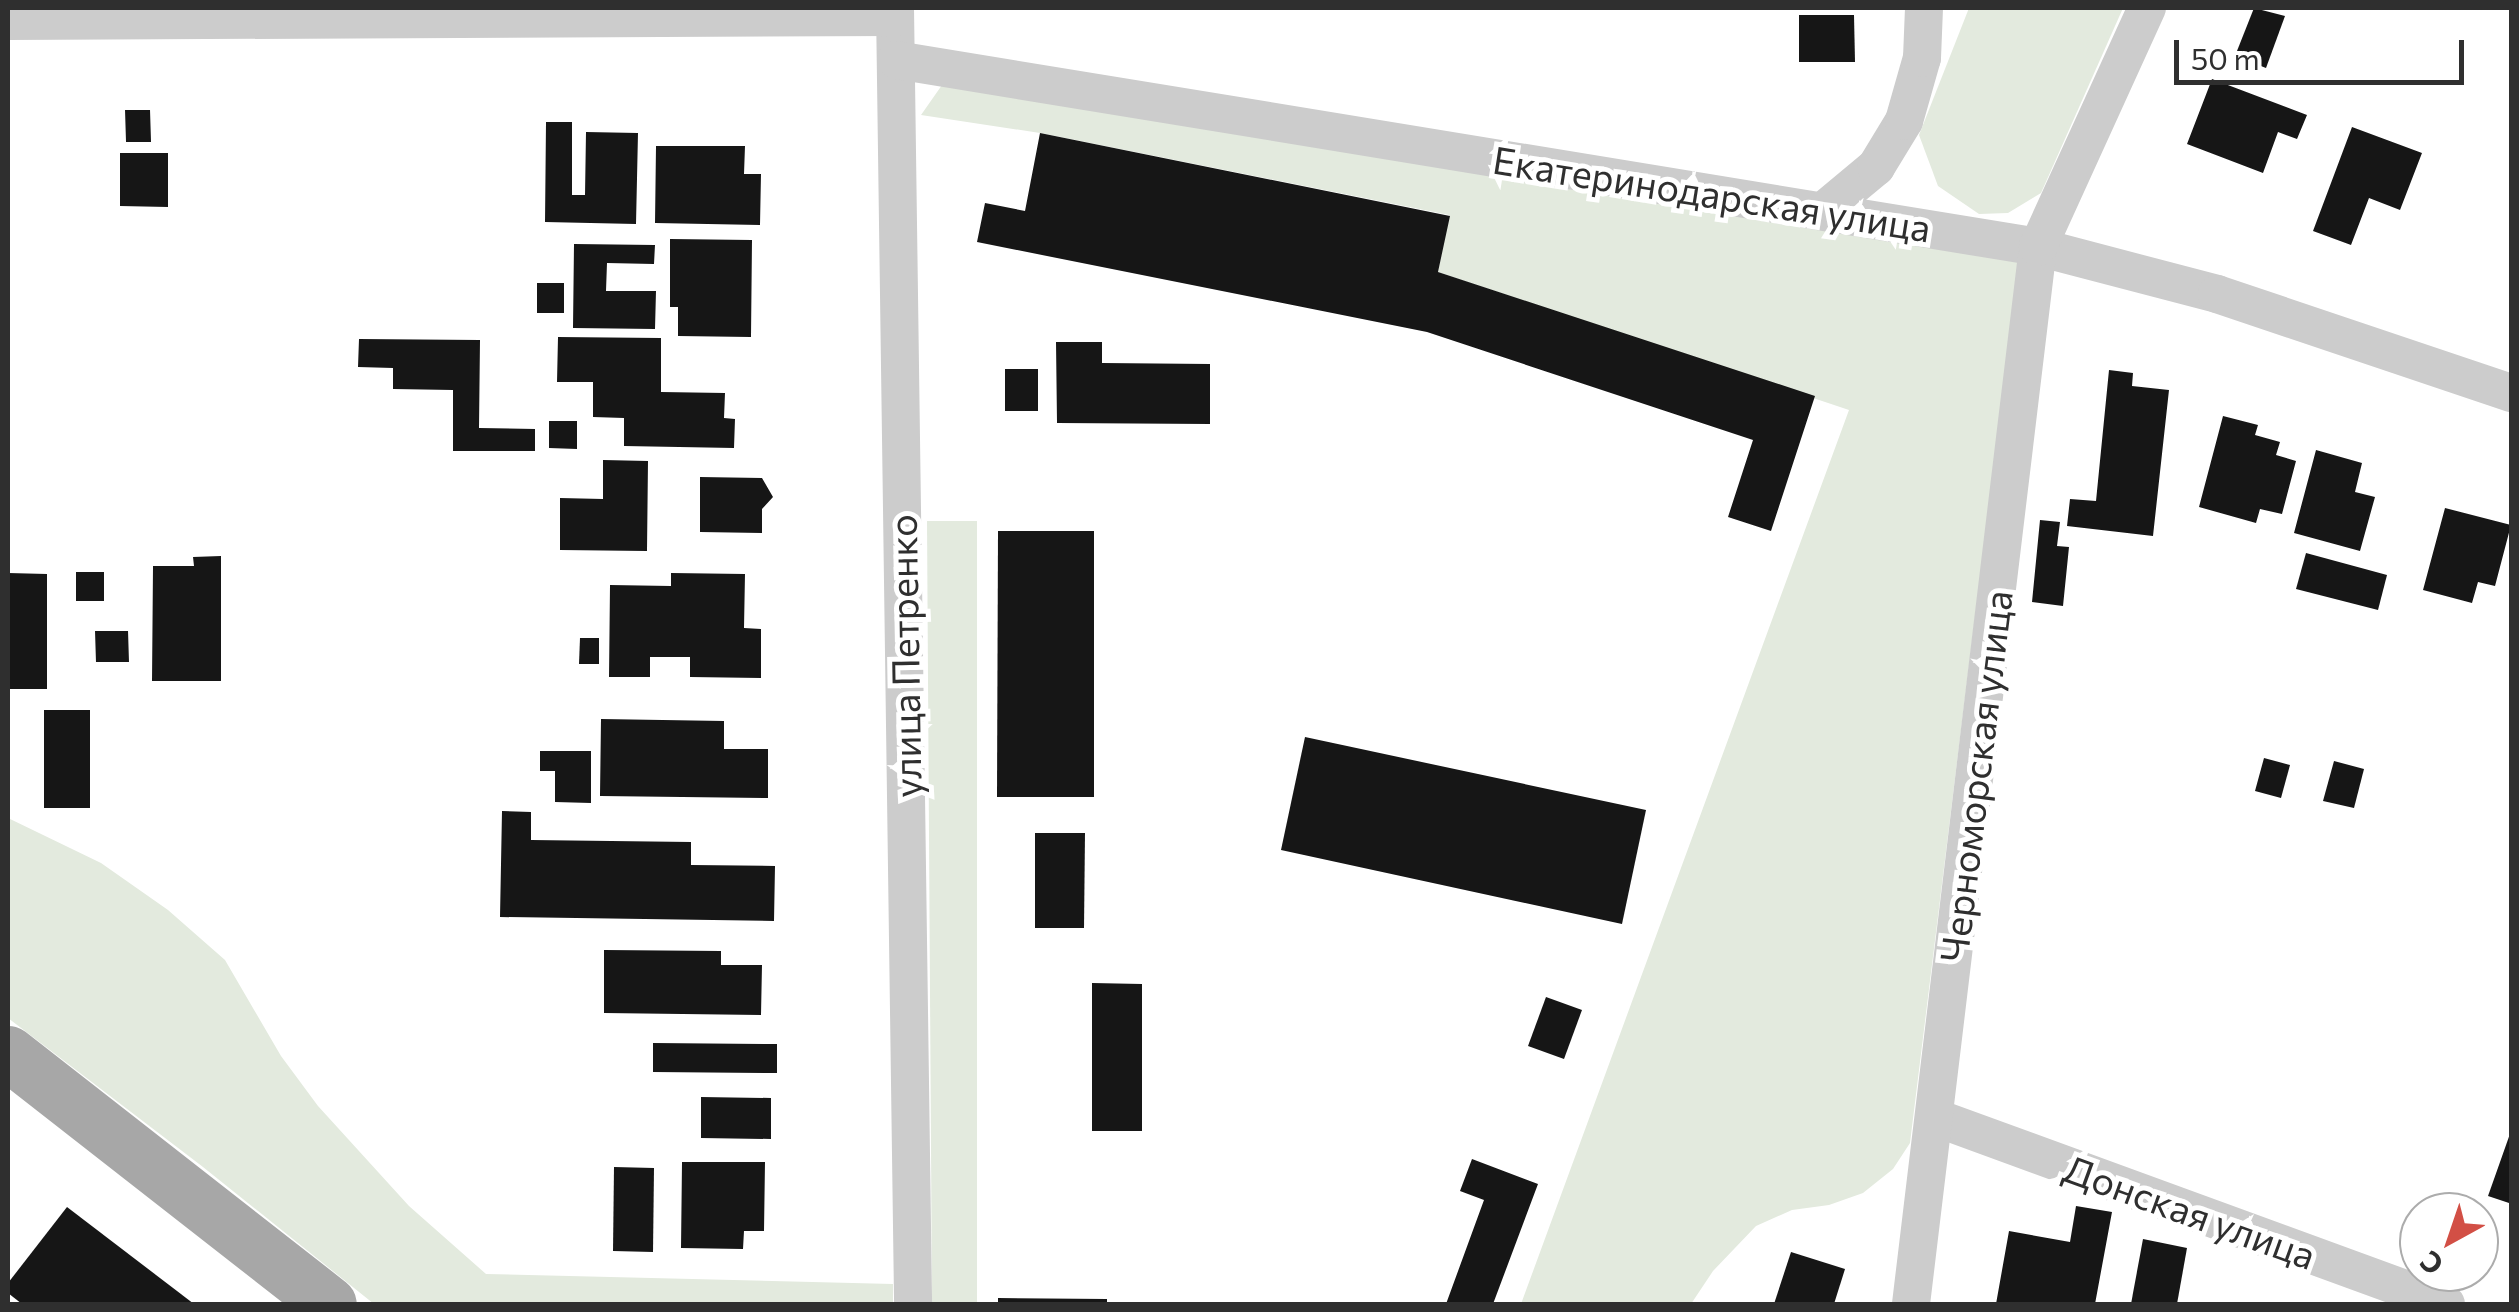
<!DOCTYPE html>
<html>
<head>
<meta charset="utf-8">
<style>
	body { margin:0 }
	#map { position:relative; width:2519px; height:1312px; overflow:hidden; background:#fff; font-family:Commissioner,sans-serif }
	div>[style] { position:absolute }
	.green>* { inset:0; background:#e3eade }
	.building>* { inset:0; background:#161616 }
	.minor>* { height:38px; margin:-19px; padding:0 19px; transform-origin:19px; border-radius:19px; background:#ccc }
	.primary>* { height:55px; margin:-27.5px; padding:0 27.5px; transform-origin:27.5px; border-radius:27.5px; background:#a7a7a7 }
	span { translate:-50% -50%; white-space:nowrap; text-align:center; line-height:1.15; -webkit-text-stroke:10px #fff; paint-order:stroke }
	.street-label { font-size:38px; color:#2f2f2f }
	.frame { position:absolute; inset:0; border:10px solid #2f2f2f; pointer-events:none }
	.north { position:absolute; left:2399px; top:1192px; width:100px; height:100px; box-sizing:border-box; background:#fff; border:2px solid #acacac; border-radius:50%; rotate:220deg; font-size:28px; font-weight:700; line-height:40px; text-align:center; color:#2f2f2f }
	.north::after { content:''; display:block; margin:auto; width:35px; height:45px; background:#d24f45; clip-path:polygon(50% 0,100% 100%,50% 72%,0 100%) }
	.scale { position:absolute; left:2174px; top:40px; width:290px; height:45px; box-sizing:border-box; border:5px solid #2f2f2f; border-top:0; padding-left:12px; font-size:30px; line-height:35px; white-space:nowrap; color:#2f2f2f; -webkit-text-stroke:8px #fff; paint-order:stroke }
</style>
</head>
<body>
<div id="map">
	<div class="green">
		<div style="clip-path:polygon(1969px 8px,2123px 8px,2041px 193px,2008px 213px,1979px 214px,1938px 186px,1919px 135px)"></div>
		<div style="clip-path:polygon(942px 85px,2019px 260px,1910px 1143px,1893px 1169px,1863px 1193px,1829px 1205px,1792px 1210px,1756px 1226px,1713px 1271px,1691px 1304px,1521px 1304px,1849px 410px,1438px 272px,1449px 215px,1040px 133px,921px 115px)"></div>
		<div style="clip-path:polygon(927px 521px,977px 521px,977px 1304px,932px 1304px)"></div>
		<div style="clip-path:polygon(8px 818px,101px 863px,168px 910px,225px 960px,281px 1056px,318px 1106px,409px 1206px,486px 1274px,893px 1284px,893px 1304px,374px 1304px,203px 1167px,8px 1018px)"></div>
	</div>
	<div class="building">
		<div style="clip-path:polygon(2254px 8px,2285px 16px,2266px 68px,2235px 56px)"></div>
		<div style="clip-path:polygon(1799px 15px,1854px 15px,1855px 62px,1799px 62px)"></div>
		<div style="clip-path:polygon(2212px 79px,2307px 115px,2297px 139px,2278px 132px,2263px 173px,2187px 144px)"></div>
		<div style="clip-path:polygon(125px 110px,150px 110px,151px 142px,126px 142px)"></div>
		<div style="clip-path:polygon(546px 122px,572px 122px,572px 195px,585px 195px,586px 132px,638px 133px,636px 224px,545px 222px)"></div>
		<div style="clip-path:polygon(2352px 127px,2422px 153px,2400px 210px,2369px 198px,2351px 245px,2313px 231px)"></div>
		<div style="clip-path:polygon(1040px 133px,1450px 216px,1438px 272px,1815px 396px,1771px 531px,1728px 517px,1753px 440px,1427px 332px,977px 242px,985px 203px,1025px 211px)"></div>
		<div style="clip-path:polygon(656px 146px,745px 146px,744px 174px,761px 174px,760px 225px,655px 223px)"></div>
		<div style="clip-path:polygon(120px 153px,168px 153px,168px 207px,120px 206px)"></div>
		<div style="clip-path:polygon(670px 239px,752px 240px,751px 337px,678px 336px,678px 307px,670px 307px)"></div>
		<div style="clip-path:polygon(574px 244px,655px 245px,654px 264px,607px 263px,606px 291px,656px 291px,655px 329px,573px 328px)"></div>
		<div style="clip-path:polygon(537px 283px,564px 283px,564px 313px,537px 313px)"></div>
		<div style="clip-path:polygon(558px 337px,661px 338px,661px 392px,725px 393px,724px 418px,735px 419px,734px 448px,624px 446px,624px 418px,593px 417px,593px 382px,557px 382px)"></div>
		<div style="clip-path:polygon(359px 339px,480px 340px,479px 428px,535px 429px,535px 451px,453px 451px,453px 390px,393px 389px,393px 368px,358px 367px)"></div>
		<div style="clip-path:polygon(1056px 342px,1102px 342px,1102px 363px,1210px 364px,1210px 424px,1057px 423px)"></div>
		<div style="clip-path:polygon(1005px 369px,1038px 369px,1038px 411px,1005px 411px)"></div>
		<div style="clip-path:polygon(2109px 370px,2133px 373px,2132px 386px,2169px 390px,2153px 536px,2067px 526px,2070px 499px,2096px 501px)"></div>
		<div style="clip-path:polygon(2223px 416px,2258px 425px,2255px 435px,2280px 442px,2276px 455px,2296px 461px,2282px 514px,2260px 509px,2256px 523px,2199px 507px)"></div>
		<div style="clip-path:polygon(549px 421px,577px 421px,577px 449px,549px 448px)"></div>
		<div style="clip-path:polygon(2316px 450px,2362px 463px,2355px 492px,2375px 497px,2360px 551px,2294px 533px)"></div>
		<div style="clip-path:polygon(603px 460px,648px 461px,647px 551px,560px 550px,560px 498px,603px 499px)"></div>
		<div style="clip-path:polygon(700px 477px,762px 478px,773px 497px,762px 509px,762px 533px,700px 532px)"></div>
		<div style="clip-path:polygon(2445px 508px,2511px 525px,2495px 586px,2478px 582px,2472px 603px,2423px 590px)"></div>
		<div style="clip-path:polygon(2040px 520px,2060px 522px,2057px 546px,2069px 547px,2063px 606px,2032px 602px)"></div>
		<div style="clip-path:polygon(998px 531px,1094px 531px,1094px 797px,997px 797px)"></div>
		<div style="clip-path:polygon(2306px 553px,2387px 575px,2378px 610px,2296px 589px)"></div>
		<div style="clip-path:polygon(221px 556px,221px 681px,152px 681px,153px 566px,194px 566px,193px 557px)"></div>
		<div style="clip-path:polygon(76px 572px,104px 572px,104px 601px,76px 601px)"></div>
		<div style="clip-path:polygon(8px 573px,47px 574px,47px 689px,8px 689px)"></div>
		<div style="clip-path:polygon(671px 573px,745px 574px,744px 628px,761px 629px,761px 678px,690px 677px,690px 657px,650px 657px,650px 677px,609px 677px,610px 585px,671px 586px)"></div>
		<div style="clip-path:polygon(95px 631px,128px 631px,129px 662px,96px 662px)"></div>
		<div style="clip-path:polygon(580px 638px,599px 638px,599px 664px,579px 664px)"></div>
		<div style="clip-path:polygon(44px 710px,90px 710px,90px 808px,44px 808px)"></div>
		<div style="clip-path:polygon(601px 719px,724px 721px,724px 749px,768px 749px,768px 798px,600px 796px)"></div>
		<div style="clip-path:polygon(1305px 737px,1646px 810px,1622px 924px,1281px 850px)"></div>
		<div style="clip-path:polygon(540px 751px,591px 751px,591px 803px,555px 802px,555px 771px,540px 771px)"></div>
		<div style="clip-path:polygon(2264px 758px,2290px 765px,2281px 798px,2255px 791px)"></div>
		<div style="clip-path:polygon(2334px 761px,2364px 769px,2354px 808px,2323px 801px)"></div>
		<div style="clip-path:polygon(502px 811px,531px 812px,531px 840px,691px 842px,691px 865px,775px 866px,774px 921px,500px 917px)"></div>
		<div style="clip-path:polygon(1035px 833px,1085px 833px,1084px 928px,1035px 928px)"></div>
		<div style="clip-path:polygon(604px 950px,721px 951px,721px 965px,762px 965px,761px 1015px,604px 1013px)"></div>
		<div style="clip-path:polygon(1092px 983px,1142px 984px,1142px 1131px,1092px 1131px)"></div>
		<div style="clip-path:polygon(1546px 997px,1582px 1010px,1564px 1059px,1528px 1046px)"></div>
		<div style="clip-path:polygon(653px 1043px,777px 1044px,777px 1073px,653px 1072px)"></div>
		<div style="clip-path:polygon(701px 1097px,771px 1098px,771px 1139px,701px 1138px)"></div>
		<div style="clip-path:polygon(2511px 1131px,2512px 1131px,2512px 1204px,2488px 1196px)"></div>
		<div style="clip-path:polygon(1472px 1159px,1538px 1184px,1493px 1304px,1446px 1304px,1484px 1200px,1460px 1191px)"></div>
		<div style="clip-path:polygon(682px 1162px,765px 1162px,764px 1231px,744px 1231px,743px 1249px,681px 1248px)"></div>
		<div style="clip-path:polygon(614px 1167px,654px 1168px,653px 1252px,613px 1251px)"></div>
		<div style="clip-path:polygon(2076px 1206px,2112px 1212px,2095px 1304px,1996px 1304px,2009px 1231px,2070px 1242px)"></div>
		<div style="clip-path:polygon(67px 1207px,194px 1304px,22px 1304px,8px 1293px,8px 1283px)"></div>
		<div style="clip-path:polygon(2143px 1239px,2187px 1248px,2177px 1304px,2131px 1304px)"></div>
		<div style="clip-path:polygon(1791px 1252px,1845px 1269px,1834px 1304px,1774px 1304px)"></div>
		<div style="clip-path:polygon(998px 1298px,1107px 1299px,1107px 1304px,998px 1304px)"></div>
	</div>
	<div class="minor">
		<div style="left:895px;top:8px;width:1296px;rotate:89.2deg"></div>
		<div style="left:8px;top:21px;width:887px;rotate:-0.26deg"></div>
		<div style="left:896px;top:60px;width:1157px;rotate:9.3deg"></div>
		<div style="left:2038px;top:247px;width:185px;rotate:14.7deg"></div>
		<div style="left:2217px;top:294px;width:311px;rotate:18.6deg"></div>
		<div style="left:1823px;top:211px;width:69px;rotate:-39.7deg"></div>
		<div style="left:1876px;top:167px;width:54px;rotate:-58.7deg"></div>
		<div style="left:1904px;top:121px;width:66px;rotate:-74.1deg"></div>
		<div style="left:1922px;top:58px;width:50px;rotate:-87.7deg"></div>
		<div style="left:1934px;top:1117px;width:545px;rotate:20.06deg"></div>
		<div style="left:1911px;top:1304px;width:1065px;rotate:-83.15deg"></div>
		<div style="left:2038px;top:247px;width:263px;rotate:-65.5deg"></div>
	</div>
	<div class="primary">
		<div style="left:8px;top:1053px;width:407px;rotate:38deg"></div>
	</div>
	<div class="street-label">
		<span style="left:1712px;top:193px;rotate:9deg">Екатеринодарская улица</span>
		<span style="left:904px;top:656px;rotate:-91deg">улица Петренко</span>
		<span style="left:1975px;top:776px;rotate:-83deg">Черноморская улица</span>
		<span style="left:2190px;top:1211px;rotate:20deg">Донская улица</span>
	</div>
	<div class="frame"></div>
	<div class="north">С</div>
	<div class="scale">50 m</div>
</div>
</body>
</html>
